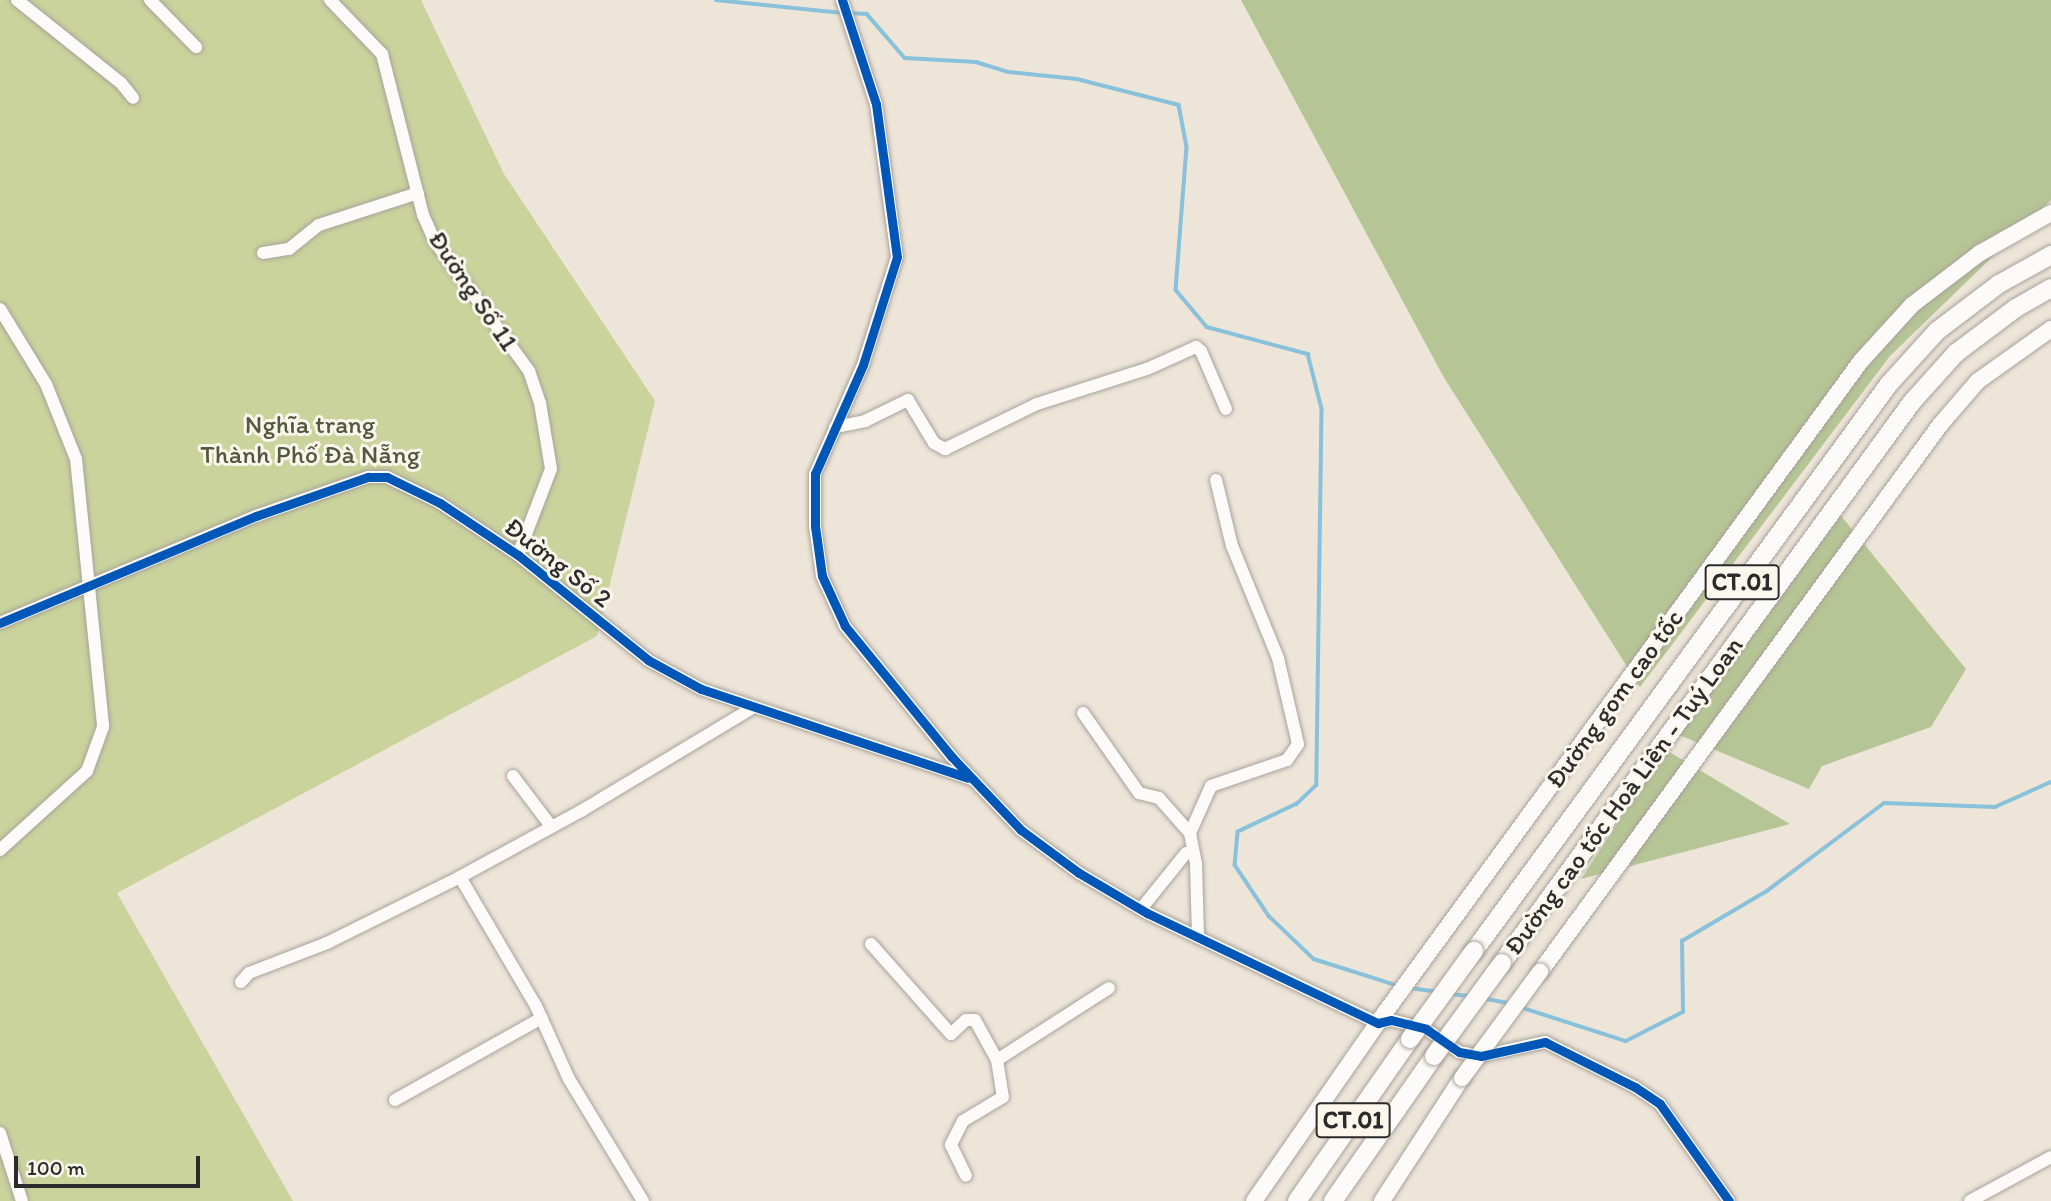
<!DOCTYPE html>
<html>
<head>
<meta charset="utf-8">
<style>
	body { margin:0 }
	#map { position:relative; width:2051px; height:1201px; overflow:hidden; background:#eee5d9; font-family:Itim,sans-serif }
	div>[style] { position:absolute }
	.green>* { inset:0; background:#cad39c }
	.forest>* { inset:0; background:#b6c595 }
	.stream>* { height:3.5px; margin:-1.75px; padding:0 1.75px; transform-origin:1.75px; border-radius:1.75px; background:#88c1d9 }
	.roads { filter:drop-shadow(0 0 2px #a8a29b) drop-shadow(0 0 2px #a8a29b) }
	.minor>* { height:12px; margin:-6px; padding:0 6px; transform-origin:6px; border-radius:6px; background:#fcfbf9 }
	.major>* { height:16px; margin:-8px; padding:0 8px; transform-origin:8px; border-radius:8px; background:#fcfbf9 }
	.highway>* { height:18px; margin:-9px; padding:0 9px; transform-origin:9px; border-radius:9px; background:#fcfbf9 }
	.bridges { filter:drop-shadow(0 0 2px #a8a29b) drop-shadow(0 0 2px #a8a29b) }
	.major-bridge>* { height:16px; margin:-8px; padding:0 8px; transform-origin:8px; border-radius:8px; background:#fcfbf9 }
	.highway-bridge>* { height:18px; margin:-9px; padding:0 9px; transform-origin:9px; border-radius:9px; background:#fcfbf9 }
	.cycleway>* { height:9px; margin:-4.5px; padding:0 4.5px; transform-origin:4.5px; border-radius:4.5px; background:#0057b8 }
	span { translate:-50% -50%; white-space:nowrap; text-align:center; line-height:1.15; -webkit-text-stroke:6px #fbf7ec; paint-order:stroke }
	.shield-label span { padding:2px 5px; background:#fbf7ec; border:2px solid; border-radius:5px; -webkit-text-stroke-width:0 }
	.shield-label { font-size:24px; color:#2b2b2b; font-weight:700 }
	.street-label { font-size:26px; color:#2b2b2b }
	.park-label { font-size:26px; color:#52593e }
	.scale { position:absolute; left:14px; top:1156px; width:186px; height:32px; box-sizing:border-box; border:4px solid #2b2b2b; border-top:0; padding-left:9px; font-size:21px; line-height:24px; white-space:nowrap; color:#2b2b2b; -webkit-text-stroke:5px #fbf7ec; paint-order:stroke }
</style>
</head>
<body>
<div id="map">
	<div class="green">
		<div style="clip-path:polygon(0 0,421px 0,504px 174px,655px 401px,597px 636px,117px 893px,293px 1201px,0 1201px)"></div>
	</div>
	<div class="forest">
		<div style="clip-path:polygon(1241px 0,2051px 0,2051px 200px,1890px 356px,1640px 687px,1443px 376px)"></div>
		<div style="clip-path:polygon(1838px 512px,1966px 669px,1931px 727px,1822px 766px,1809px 789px,1672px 732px)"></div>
		<div style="clip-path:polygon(1666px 750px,1790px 824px,1581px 879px)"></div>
	</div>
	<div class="stream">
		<div style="left:716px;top:0;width:127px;rotate:5.9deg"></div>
		<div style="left:850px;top:13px;width:17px;rotate:3deg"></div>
		<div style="left:867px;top:14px;width:58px;rotate:49.2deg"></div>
		<div style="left:905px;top:58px;width:71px;rotate:3.2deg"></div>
		<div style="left:976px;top:62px;width:34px;rotate:17deg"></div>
		<div style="left:1009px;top:72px;width:68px;rotate:5.9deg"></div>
		<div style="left:1077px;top:79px;width:105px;rotate:14.3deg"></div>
		<div style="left:1179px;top:105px;width:43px;rotate:79.2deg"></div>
		<div style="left:1187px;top:147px;width:143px;rotate:94.4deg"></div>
		<div style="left:1176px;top:290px;width:48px;rotate:50deg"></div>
		<div style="left:1207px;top:327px;width:105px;rotate:15deg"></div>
		<div style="left:1308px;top:354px;width:57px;rotate:75.7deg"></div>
		<div style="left:1322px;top:409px;width:376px;rotate:90.8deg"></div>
		<div style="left:1317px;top:785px;width:28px;rotate:136deg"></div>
		<div style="left:1297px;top:804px;width:65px;rotate:154.6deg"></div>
		<div style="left:1238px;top:832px;width:33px;rotate:95deg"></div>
		<div style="left:1235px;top:865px;width:61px;rotate:56.3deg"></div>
		<div style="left:1269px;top:916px;width:62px;rotate:43.7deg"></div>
		<div style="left:1314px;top:959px;width:89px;rotate:17.6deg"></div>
		<div style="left:1410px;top:988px;width:27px;rotate:8deg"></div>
		<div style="left:1451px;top:994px;width:20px;rotate:6deg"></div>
		<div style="left:1482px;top:998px;width:31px;rotate:11deg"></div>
		<div style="left:1520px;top:1007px;width:111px;rotate:17.8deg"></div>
		<div style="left:1626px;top:1041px;width:64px;rotate:-27deg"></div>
		<div style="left:1683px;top:1012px;width:71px;rotate:-90.8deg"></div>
		<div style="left:1682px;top:941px;width:99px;rotate:-30.5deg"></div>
		<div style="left:1767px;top:891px;width:146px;rotate:-36.9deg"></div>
		<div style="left:1884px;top:803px;width:111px;rotate:2.1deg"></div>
		<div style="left:1995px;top:807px;width:61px;rotate:-24.1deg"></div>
	</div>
	<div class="roads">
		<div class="minor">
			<div style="left:17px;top:0;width:133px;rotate:38.6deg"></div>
			<div style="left:121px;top:83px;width:19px;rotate:51deg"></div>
			<div style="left:150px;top:0;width:66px;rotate:45.6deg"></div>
			<div style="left:330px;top:0;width:75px;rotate:46.1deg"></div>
			<div style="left:382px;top:54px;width:166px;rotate:75.7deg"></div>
			<div style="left:423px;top:215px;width:30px;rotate:66deg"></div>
			<div style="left:435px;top:242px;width:160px;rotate:53.9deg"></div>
			<div style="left:529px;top:371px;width:34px;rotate:71deg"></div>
			<div style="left:540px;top:403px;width:67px;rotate:80.5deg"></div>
			<div style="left:551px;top:469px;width:92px;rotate:111deg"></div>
			<div style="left:842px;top:0;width:109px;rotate:71.9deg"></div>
			<div style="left:876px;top:104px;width:154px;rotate:82.2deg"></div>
			<div style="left:897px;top:257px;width:113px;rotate:107.5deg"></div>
			<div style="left:863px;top:365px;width:119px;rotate:113.8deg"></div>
			<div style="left:815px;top:474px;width:52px;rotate:90deg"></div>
			<div style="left:815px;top:526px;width:50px;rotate:82deg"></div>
			<div style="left:822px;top:576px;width:55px;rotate:65.3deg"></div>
			<div style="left:845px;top:626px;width:168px;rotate:50.8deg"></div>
			<div style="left:951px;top:756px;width:102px;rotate:46.6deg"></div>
			<div style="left:1021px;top:830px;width:72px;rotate:36.6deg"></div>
			<div style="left:1079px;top:873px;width:79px;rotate:30.5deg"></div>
			<div style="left:1147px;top:913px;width:256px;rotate:25.5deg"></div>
			<div style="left:1378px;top:1023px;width:13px;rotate:-13deg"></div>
			<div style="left:1391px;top:1020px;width:36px;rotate:14deg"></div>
			<div style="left:1426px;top:1029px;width:40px;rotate:34.9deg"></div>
			<div style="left:1459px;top:1052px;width:22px;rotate:10deg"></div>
			<div style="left:1481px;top:1056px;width:66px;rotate:-12.3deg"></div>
			<div style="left:1545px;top:1042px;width:101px;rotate:26.6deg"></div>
			<div style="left:1635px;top:1087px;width:30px;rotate:34deg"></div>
			<div style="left:1660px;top:1104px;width:119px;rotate:54.6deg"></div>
			<div style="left:263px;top:253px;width:26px;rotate:-9deg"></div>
			<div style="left:289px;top:249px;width:38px;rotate:-39deg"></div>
			<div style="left:319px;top:225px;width:104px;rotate:-17.9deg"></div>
			<div style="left:0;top:309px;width:88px;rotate:58.5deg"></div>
			<div style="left:46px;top:384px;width:81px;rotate:68.2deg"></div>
			<div style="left:76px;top:459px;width:269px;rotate:84.2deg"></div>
			<div style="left:103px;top:727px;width:47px;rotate:110deg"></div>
			<div style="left:87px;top:771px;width:118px;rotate:137.8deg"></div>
			<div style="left:835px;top:427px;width:31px;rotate:-11deg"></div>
			<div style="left:865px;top:421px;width:48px;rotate:-26deg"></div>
			<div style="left:908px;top:400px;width:50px;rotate:58.8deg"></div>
			<div style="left:934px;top:443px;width:13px;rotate:29deg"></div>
			<div style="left:945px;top:449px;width:102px;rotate:-26.1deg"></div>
			<div style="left:1037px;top:404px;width:115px;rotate:-17.7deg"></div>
			<div style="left:1147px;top:369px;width:54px;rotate:-24.2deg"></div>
			<div style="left:1196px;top:347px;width:6px;rotate:39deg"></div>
			<div style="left:1201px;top:351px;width:63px;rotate:66.7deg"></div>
			<div style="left:0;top:623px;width:277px;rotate:-22.7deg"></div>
			<div style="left:256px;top:516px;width:119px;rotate:-19.2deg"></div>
			<div style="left:368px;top:477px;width:19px"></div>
			<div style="left:387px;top:477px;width:59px;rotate:26.1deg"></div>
			<div style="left:440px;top:503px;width:94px;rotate:33.7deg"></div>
			<div style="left:518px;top:555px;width:167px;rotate:38.9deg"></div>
			<div style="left:648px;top:660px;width:60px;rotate:28.7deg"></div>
			<div style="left:701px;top:689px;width:285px;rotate:18.4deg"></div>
			<div style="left:1083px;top:713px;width:98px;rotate:55deg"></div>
			<div style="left:1139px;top:793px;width:21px;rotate:14deg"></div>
			<div style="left:1159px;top:798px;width:47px;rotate:48.5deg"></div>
			<div style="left:1190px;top:833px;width:32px;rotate:79deg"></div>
			<div style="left:1196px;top:864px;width:73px;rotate:88.4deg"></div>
			<div style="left:513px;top:776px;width:61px;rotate:52.9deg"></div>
			<div style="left:1190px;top:833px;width:51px;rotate:-65.9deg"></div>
			<div style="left:1211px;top:786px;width:80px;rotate:-18.9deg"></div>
			<div style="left:1287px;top:760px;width:19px;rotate:-55deg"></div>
			<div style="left:1298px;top:744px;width:88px;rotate:-103.1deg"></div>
			<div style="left:1278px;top:658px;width:121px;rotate:-112.3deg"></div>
			<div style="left:1232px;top:546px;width:68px;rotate:-103.6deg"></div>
			<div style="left:460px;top:877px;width:150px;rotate:59.5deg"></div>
			<div style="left:536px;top:1006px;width:80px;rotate:65.7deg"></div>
			<div style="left:569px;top:1079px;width:143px;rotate:58.8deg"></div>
			<div style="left:1141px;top:909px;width:72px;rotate:-51.2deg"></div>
			<div style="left:871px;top:944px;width:120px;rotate:48.4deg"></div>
			<div style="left:951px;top:1034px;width:21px;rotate:-43deg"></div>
			<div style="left:966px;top:1020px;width:9px"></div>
			<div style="left:975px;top:1020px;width:46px;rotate:61.2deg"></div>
			<div style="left:997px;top:1060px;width:37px;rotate:81deg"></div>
			<div style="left:1003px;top:1097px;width:47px;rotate:149deg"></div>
			<div style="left:963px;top:1121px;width:27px;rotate:117deg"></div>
			<div style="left:951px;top:1145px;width:34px;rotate:64deg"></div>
			<div style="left:241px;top:982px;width:12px;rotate:-48deg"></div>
			<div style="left:249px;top:973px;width:84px;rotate:-21deg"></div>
			<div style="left:327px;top:943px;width:148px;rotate:-26.4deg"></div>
			<div style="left:460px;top:877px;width:138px;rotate:-28.6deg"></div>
			<div style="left:581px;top:811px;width:198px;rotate:-31deg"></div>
			<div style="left:997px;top:1060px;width:133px;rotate:-32.7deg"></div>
			<div style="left:395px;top:1100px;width:168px;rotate:-29.2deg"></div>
			<div style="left:0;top:1133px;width:71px;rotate:72.1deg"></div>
			<div style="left:1970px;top:1201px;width:92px;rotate:-28.5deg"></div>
		</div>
		<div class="major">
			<div style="left:1540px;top:972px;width:678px;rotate:-53.82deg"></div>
			<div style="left:1940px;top:425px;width:58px;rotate:-49.2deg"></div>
			<div style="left:1978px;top:381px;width:90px;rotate:-35.5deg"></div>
			<div style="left:1254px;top:1201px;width:223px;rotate:-55.2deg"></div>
			<div style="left:1381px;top:1018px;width:814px;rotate:-53.85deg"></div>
			<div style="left:1861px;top:361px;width:76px;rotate:-47.7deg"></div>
			<div style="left:1912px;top:305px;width:86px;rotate:-37.4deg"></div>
			<div style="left:1980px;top:253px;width:81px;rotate:-29.4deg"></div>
			<div style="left:1382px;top:1201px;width:147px;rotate:-57deg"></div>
		</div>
		<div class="highway">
			<div style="left:1474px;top:951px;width:703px;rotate:-53.8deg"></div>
			<div style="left:1889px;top:384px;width:72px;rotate:-47.8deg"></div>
			<div style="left:1937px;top:331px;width:78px;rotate:-37.2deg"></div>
			<div style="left:1999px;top:284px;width:60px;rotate:-29.1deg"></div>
			<div style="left:1502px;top:963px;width:695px;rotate:-53.84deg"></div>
			<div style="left:1912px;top:402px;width:66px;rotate:-48.1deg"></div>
			<div style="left:1956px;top:353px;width:75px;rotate:-36.9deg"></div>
			<div style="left:2016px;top:308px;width:40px;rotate:-29.7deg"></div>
			<div style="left:1297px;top:1201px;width:198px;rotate:-55.1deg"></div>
			<div style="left:1333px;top:1201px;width:177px;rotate:-55.1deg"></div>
		</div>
	</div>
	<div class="bridges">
		<div class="major-bridge">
			<div style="left:1462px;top:1078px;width:132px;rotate:-53.7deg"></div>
		</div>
		<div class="highway-bridge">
			<div style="left:1410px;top:1039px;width:109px;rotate:-54deg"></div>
			<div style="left:1434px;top:1056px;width:115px;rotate:-53.8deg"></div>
		</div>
	</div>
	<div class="cycleway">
		<div style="left:842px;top:0;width:109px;rotate:71.9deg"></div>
		<div style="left:876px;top:104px;width:154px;rotate:82.2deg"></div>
		<div style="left:897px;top:257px;width:113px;rotate:107.5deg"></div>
		<div style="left:863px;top:365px;width:119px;rotate:113.8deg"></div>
		<div style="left:815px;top:474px;width:52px;rotate:90deg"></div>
		<div style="left:815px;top:526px;width:50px;rotate:82deg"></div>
		<div style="left:822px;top:576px;width:55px;rotate:65.3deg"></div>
		<div style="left:845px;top:626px;width:168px;rotate:50.8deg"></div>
		<div style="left:951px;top:756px;width:102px;rotate:46.6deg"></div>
		<div style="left:1021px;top:830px;width:72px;rotate:36.6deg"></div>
		<div style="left:1079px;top:873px;width:79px;rotate:30.5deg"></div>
		<div style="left:1147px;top:913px;width:256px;rotate:25.5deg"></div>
		<div style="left:1378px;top:1023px;width:13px;rotate:-13deg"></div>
		<div style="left:1391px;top:1020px;width:36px;rotate:14deg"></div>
		<div style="left:1426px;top:1029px;width:40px;rotate:34.9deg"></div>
		<div style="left:1459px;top:1052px;width:22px;rotate:10deg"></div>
		<div style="left:1481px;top:1056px;width:66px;rotate:-12.3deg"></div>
		<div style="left:1545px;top:1042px;width:101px;rotate:26.6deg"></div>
		<div style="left:1635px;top:1087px;width:30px;rotate:34deg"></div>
		<div style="left:1660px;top:1104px;width:119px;rotate:54.6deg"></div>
		<div style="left:0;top:623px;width:277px;rotate:-22.7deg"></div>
		<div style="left:256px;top:516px;width:119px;rotate:-19.2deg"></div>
		<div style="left:368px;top:477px;width:19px"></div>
		<div style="left:387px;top:477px;width:59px;rotate:26.1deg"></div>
		<div style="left:440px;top:503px;width:94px;rotate:33.7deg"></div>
		<div style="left:518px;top:555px;width:167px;rotate:38.9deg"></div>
		<div style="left:648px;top:660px;width:60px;rotate:28.7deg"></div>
		<div style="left:701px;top:689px;width:281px;rotate:18.4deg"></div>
	</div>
	<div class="shield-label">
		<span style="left:1742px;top:582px">CT.01</span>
		<span style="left:1353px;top:1120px">CT.01</span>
	</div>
	<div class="street-label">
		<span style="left:473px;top:291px;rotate:56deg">Đường Số 11</span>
		<span style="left:558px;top:563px;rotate:38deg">Đường Số 2</span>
		<span style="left:1615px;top:699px;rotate:-54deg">Đường gom cao tốc</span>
		<span style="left:1624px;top:796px;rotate:-54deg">Đường cao tốc Hoà Liên - Tuý Loan</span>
	</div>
	<div class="park-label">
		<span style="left:310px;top:440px">Nghĩa trang<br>Thành Phố Đà Nẵng</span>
	</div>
	<div class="scale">100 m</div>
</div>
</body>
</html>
